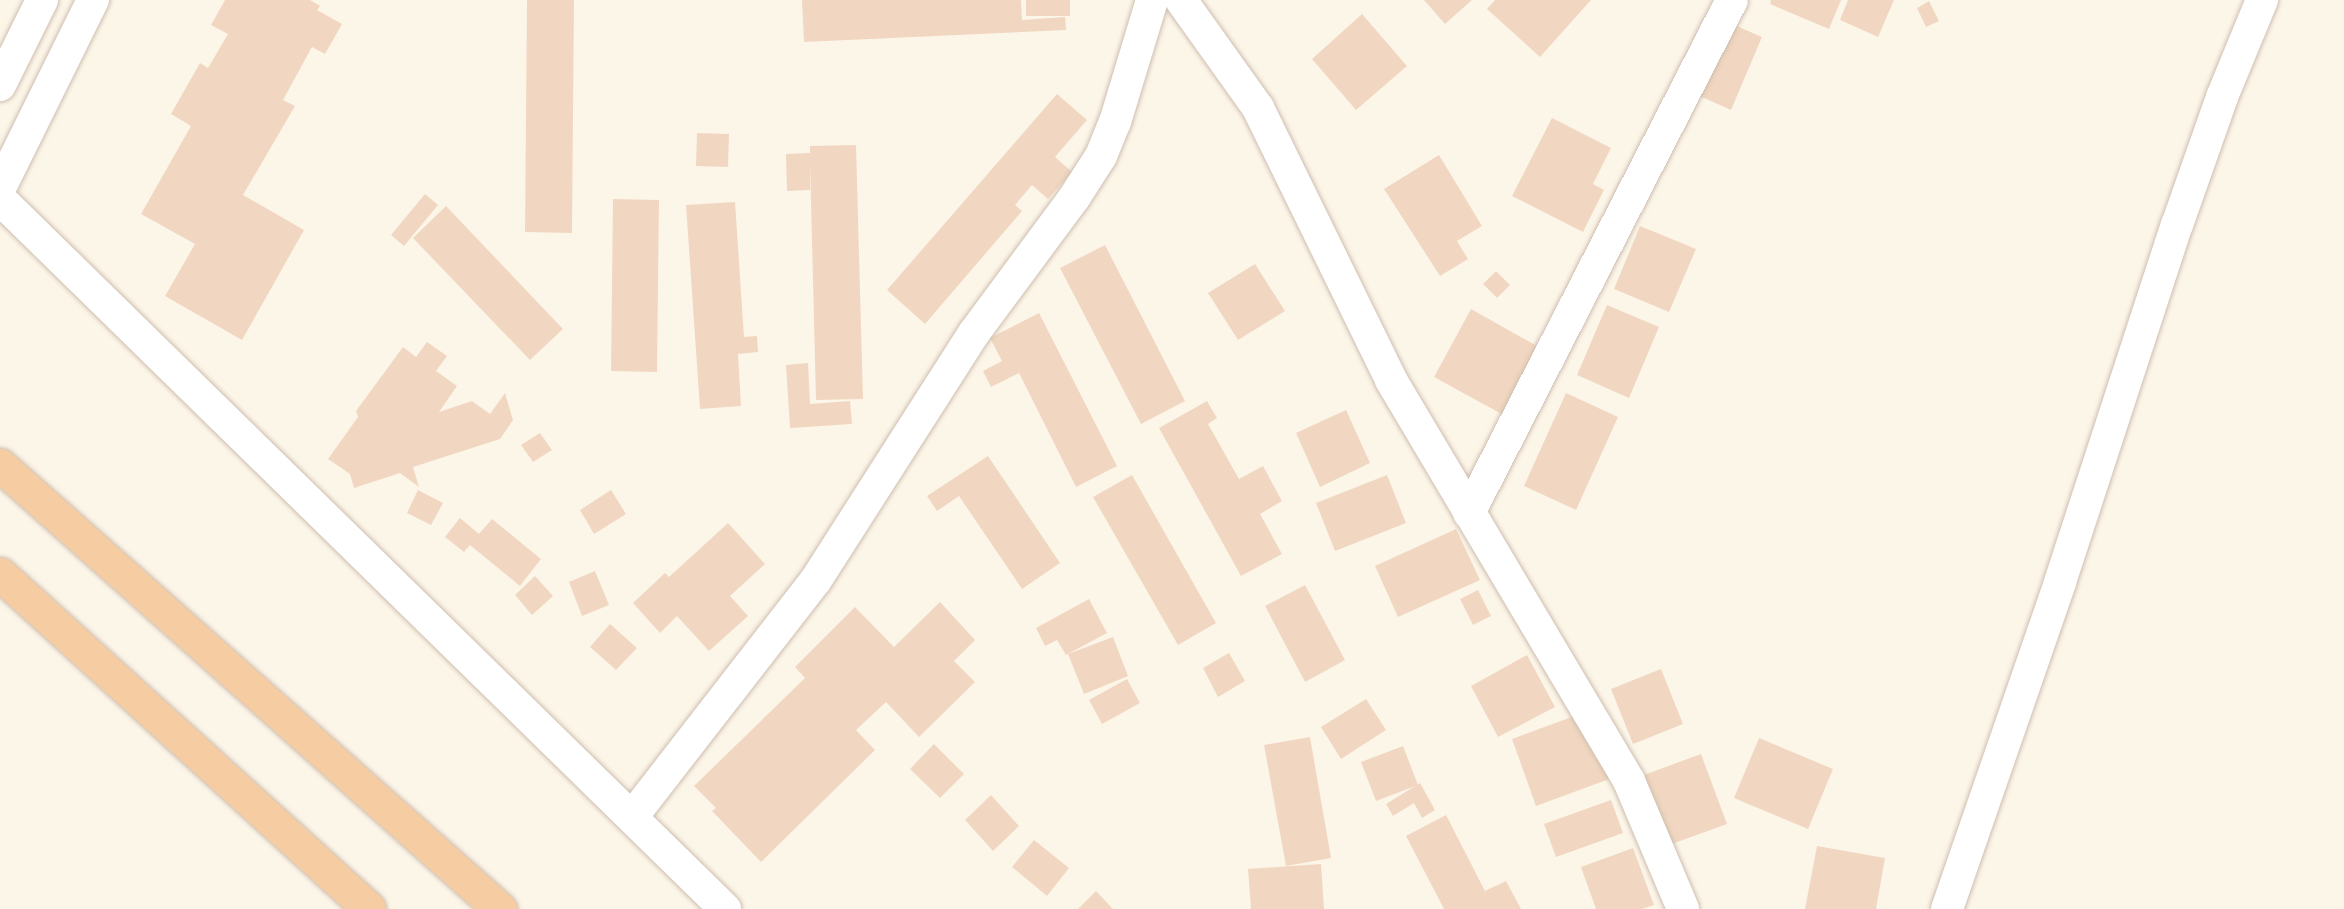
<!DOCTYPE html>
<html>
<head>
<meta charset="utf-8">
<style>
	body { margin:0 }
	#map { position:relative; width:2344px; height:909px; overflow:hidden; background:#fcf6e9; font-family:Roboto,sans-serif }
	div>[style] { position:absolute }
	.building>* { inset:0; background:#f1d7c1 }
	.roads { filter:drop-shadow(0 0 2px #cebeaf) drop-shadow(0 0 2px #cebeaf) }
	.minor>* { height:32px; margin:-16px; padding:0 16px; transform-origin:16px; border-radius:16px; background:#fff }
	.trunk>* { height:33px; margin:-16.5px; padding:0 16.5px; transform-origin:16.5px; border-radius:16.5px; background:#f6cda3 }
	span { translate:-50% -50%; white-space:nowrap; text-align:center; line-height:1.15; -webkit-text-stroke:5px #fff9ef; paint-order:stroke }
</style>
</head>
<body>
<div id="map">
	<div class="building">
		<div style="clip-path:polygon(225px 0,310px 0,320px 6px,317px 10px,342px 24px,325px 54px,312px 47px,283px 100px,295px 106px,243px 195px,304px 230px,242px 340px,165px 296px,195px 244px,141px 214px,191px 126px,171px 114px,200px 63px,208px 68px,228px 34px,211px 25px)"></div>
		<div style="clip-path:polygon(527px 0,574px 0,572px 233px,525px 232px)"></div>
		<div style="clip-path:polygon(802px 0,1021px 0,1022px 20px,1065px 17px,1066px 30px,804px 42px)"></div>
		<div style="clip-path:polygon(1026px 0,1070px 0,1070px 16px,1026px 16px)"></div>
		<div style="clip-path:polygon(1424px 0,1472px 0,1445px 24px)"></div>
		<div style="clip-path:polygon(1495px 0,1591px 0,1540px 57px,1487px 9px)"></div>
		<div style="clip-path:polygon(1771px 0,1841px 0,1829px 29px,1770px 4px)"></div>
		<div style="clip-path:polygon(1848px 0,1894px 0,1878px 37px,1840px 20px)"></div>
		<div style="clip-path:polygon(1929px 1px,1939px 21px,1926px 27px,1917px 8px)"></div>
		<div style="clip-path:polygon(1362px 14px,1407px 66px,1356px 110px,1312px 59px)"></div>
		<div style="clip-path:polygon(1732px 24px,1762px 37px,1731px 110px,1700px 96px)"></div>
		<div style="clip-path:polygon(1057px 94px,1087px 120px,1055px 157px,1072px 172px,1048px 199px,1032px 185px,1015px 205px,1022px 211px,925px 324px,887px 290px)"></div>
		<div style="clip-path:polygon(1552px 118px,1611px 148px,1593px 184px,1604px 190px,1583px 232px,1512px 196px)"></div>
		<div style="clip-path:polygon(697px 133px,729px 134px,728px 167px,696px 166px)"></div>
		<div style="clip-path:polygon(856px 145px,863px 399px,816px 400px,810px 162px,810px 190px,787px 191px,786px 154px,810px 153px,810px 146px)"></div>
		<div style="clip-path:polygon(1439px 155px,1482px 226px,1457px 241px,1468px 259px,1440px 276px,1384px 189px)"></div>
		<div style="clip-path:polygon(425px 194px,438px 205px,404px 246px,391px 235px)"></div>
		<div style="clip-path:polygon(613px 199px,659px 200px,657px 372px,611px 371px)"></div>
		<div style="clip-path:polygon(735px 202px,744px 337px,757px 336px,758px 352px,738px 354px,741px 406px,700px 409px,686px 205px)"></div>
		<div style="clip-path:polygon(446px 206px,563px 329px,530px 360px,413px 238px)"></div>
		<div style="clip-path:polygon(1640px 226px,1696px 249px,1669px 312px,1614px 289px)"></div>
		<div style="clip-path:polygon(1105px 245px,1185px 401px,1141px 424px,1060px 268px)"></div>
		<div style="clip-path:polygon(1255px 264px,1285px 311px,1238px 340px,1208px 293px)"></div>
		<div style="clip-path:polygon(1496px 271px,1510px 285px,1497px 298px,1483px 284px)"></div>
		<div style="clip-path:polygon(1607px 305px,1659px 327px,1629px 398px,1577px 375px)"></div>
		<div style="clip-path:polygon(1471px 309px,1544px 350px,1507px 417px,1434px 377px)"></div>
		<div style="clip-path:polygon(1039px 313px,1117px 466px,1076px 487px,1019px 373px,991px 387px,983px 371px,1002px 361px,990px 338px)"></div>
		<div style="clip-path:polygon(427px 342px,447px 356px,436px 371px,457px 386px,439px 412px,472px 401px,490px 414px,505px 393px,513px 420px,500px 439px,413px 467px,419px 487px,400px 473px,354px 488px,350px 474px,328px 459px,358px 417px,356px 411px,403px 347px,416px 357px)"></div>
		<div style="clip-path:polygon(808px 363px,810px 404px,850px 401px,852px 424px,790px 428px,786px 365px)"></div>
		<div style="clip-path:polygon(1566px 393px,1618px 417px,1576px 510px,1524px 486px)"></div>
		<div style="clip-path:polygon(1207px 401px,1217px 418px,1208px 424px,1239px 479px,1263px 466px,1282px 501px,1260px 514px,1282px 554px,1241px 576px,1159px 428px)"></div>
		<div style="clip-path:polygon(1346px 410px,1370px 463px,1320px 487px,1296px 433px)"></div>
		<div style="clip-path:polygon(540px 433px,552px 450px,533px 462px,521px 445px)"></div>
		<div style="clip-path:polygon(988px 456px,1060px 563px,1022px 589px,959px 496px,937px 511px,927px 496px)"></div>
		<div style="clip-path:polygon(1132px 475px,1216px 623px,1178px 645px,1093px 497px)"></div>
		<div style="clip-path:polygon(1387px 475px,1406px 523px,1335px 551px,1316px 503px)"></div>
		<div style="clip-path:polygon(418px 490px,443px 503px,431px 525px,407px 513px)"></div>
		<div style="clip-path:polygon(611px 490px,626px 514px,594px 534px,580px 510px)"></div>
		<div style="clip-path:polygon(460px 518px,479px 534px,492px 519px,541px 559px,520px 586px,470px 545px,464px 552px,445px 537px)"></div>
		<div style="clip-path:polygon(728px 523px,765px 564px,730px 596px,748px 616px,709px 651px,677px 616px,660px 633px,633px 603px,665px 573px,669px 577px)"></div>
		<div style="clip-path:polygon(1456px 529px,1480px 580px,1398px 617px,1375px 566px)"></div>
		<div style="clip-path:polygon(595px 571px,609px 605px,582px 616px,569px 582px)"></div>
		<div style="clip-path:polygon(535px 576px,553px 596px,532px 615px,515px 595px)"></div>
		<div style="clip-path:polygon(1305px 585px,1345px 660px,1305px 682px,1265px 606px)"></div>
		<div style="clip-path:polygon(1478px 590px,1491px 616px,1473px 625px,1460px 599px)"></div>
		<div style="clip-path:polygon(1089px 599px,1107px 633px,1066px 655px,1057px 640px,1045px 646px,1036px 628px)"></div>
		<div style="clip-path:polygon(940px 602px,975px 640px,954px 661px,975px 682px,919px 737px,886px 702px,856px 730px,875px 750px,761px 862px,712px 811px,716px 808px,694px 786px,805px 678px,795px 667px,855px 607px,894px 647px)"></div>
		<div style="clip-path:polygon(610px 624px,637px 648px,616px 670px,590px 647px)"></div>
		<div style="clip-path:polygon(1113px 637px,1128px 676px,1084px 694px,1068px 654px)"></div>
		<div style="clip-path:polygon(1229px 653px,1245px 681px,1218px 697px,1203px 668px)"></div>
		<div style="clip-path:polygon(1527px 655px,1555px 707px,1498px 737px,1471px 686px)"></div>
		<div style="clip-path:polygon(1661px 669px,1683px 724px,1633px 744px,1611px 689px)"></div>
		<div style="clip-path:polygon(1127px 679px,1140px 703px,1102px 724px,1089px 700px)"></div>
		<div style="clip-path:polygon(1366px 699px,1386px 730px,1341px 759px,1321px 727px)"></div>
		<div style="clip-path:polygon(1588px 711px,1612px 778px,1536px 806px,1512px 739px)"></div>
		<div style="clip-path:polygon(1310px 737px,1331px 858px,1286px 866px,1264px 745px)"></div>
		<div style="clip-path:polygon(1759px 738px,1833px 769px,1808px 829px,1734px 798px)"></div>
		<div style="clip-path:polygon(934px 744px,964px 774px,940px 798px,910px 769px)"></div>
		<div style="clip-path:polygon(1403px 746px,1418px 785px,1376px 801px,1361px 762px)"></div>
		<div style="clip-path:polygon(1701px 754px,1727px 824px,1669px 845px,1644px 775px)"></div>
		<div style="clip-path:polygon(1420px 783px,1435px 810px,1422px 818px,1414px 803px,1393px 816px,1386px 804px)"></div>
		<div style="clip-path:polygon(991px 795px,1019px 826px,993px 851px,965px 820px)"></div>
		<div style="clip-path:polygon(1611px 800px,1623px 833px,1556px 857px,1544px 824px)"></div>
		<div style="clip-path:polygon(1446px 815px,1485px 891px,1506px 881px,1521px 909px,1444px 909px,1406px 836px)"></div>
		<div style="clip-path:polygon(1034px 840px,1069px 868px,1047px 896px,1012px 867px)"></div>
		<div style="clip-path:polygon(1817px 846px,1885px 858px,1876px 909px,1805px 909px)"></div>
		<div style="clip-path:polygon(1633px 848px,1654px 905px,1642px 909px,1596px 909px,1581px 867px)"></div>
		<div style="clip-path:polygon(1321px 864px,1324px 909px,1251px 909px,1248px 869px)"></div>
		<div style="clip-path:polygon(1096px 891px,1113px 909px,1078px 909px)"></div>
	</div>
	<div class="roads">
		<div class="minor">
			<div style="left:1181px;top:0;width:133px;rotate:54.5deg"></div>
			<div style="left:1258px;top:108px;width:303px;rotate:63.9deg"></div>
			<div style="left:1391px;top:380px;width:466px;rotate:59.3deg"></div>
			<div style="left:1629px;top:781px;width:139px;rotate:67.1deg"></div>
			<div style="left:0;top:85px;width:95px;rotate:-63.7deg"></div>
			<div style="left:0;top:188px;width:210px;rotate:-63.7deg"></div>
			<div style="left:0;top:199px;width:1015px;rotate:44.4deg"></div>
			<div style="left:1469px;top:513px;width:576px;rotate:-62.86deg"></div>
			<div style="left:632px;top:817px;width:300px;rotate:-52.2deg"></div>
			<div style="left:816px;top:580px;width:293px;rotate:-57.4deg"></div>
			<div style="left:974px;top:333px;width:168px;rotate:-53.5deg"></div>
			<div style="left:1074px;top:198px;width:50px;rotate:-57.3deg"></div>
			<div style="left:1101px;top:156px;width:37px;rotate:-68deg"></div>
			<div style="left:1115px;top:122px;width:127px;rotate:-73.1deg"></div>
			<div style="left:1947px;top:909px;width:346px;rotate:-70.9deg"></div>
			<div style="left:2060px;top:582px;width:376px;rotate:-71.9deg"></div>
			<div style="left:2177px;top:225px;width:136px;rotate:-70.6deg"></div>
			<div style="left:2222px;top:97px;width:105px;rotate:-67.6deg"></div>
		</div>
		<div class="trunk">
			<div style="left:0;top:465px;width:669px;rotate:41.61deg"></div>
			<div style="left:0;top:574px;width:498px;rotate:42.2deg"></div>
		</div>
	</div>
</div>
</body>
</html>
